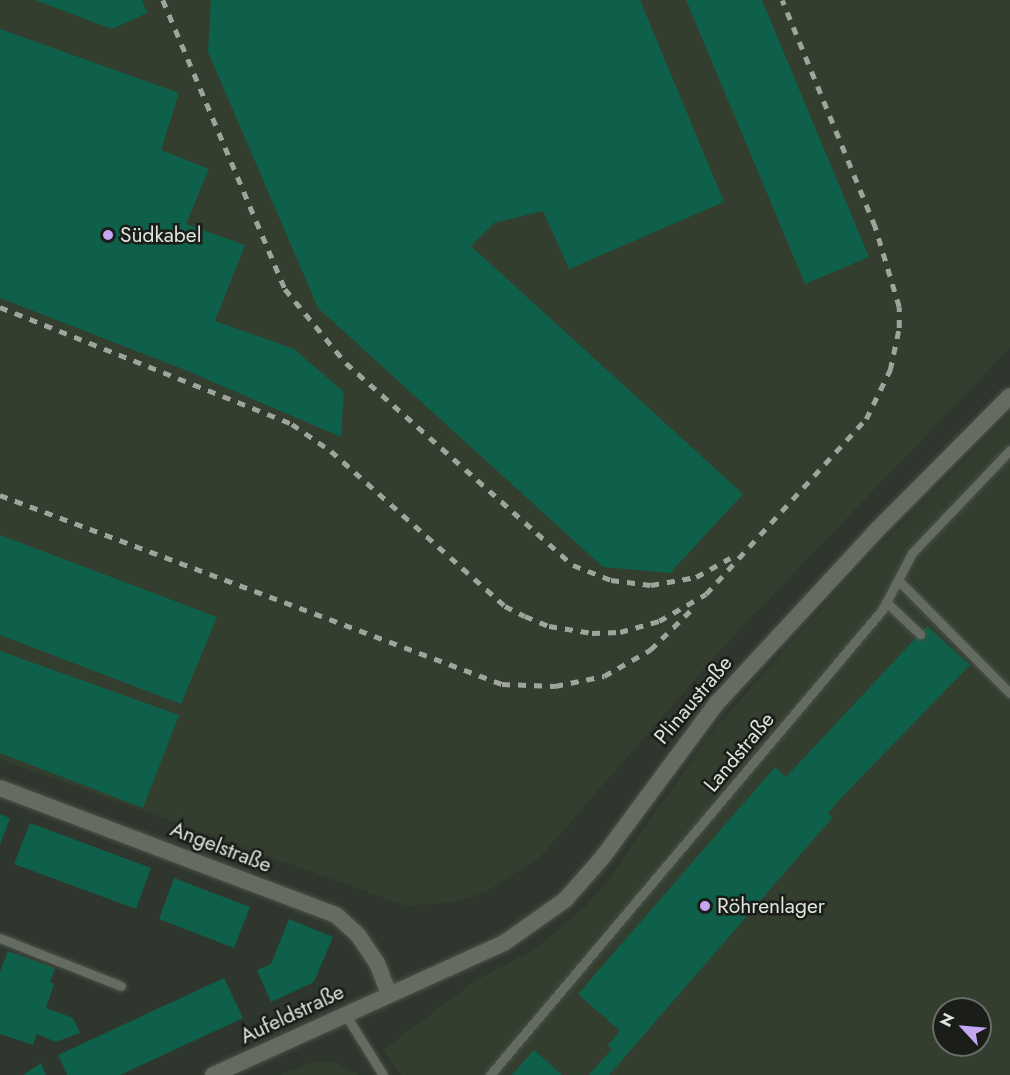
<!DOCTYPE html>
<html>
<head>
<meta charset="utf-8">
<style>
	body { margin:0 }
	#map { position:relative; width:1010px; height:1075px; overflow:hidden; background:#2f362d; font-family:Jost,sans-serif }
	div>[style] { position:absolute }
	.built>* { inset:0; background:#333e2f }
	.building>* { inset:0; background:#0e604a }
	.roads { filter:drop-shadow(0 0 2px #4b5149) drop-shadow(0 0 2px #4b5149) }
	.service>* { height:9px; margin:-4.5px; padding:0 4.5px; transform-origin:4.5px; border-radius:4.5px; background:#646b61 }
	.minor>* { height:16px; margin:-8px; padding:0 8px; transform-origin:8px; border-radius:8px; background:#646b61 }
	.rail>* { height:4.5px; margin-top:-2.25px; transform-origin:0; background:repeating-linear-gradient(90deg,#9fa59d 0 8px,transparent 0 16px) }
	.dots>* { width:16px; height:16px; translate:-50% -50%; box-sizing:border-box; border:3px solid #1a1d18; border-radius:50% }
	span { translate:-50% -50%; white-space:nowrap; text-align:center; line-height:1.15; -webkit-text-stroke:5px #1a1d18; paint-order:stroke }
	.poi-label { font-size:21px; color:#dfe4dd }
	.left { translate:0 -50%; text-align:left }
	.street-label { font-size:21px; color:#dfe4dd }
	.north { position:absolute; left:932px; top:997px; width:60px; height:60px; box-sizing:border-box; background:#1a1d18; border:2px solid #696d67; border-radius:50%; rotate:296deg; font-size:16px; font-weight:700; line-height:24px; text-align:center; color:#dfe4dd }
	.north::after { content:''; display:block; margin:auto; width:21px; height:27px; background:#c3a7f2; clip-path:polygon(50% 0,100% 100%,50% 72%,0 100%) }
</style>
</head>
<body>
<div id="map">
	<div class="built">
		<div style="clip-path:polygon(0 0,1010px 0,1010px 348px,722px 648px,541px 856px,486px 892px,455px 902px,406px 906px,0 759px)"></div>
		<div style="clip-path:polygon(evenodd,1010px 413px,1010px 1075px,401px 1075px,383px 1050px,475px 981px,537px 948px,586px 906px,606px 883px,710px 734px,843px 584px,1010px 413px,944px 1009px,980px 1009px,980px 1045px,944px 1045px,944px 1009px)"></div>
		<div style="clip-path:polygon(312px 1062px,334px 1062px,359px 1075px,280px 1075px)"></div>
	</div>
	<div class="building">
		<div style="clip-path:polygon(35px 0,142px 0,147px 13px,112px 29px)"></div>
		<div style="clip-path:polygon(211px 0,640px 0,724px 202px,569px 269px,543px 211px,494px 223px,471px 246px,743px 494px,670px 573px,603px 567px,318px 308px,208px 52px)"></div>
		<div style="clip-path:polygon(686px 0,762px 0,869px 257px,805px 284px)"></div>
		<div style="clip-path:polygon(0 29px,179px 93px,161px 150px,209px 169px,186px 224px,245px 245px,215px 321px,294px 349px,344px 392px,341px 437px,185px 370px,0 298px)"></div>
		<div style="clip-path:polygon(0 535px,217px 617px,181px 704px,0 635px)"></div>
		<div style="clip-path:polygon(927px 626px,970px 665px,842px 797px,828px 813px,832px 818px,609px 1075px,589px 1075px,612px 1049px,608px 1045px,620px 1031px,578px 994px,775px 767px,786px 777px)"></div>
		<div style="clip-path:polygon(0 651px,179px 715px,143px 808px,0 753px)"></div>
		<div style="clip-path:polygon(0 814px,10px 818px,0 845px)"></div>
		<div style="clip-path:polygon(30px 823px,151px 868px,136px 909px,14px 864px)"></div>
		<div style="clip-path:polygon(174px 878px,250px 907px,234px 948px,159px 919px)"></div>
		<div style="clip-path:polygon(289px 919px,333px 937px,314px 982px,271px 1002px,257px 970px,271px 964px)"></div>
		<div style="clip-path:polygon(8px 951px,55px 968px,50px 982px,54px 984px,46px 1008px,73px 1018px,80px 1033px,56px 1042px,37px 1034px,33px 1045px,0 1034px,0 972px)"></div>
		<div style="clip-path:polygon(224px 978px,243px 1018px,120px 1075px,67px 1075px,58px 1055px)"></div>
		<div style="clip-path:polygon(534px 1050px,562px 1075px,512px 1075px)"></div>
		<div style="clip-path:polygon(41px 1063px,46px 1075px,23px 1075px)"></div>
	</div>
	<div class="roads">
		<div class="service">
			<div style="left:898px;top:580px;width:159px;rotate:45.3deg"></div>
			<div style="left:886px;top:602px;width:47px;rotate:43.3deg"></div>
			<div style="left:0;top:938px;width:130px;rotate:21.6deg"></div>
			<div style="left:345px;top:1014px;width:72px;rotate:58.1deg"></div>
			<div style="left:490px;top:1075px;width:608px;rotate:-49.87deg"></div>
			<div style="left:882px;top:610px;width:64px;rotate:-62.2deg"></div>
			<div style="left:912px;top:553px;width:142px;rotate:-46.4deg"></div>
		</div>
		<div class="minor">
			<div style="left:0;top:788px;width:359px;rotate:20.7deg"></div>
			<div style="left:336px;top:915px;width:30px;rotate:42deg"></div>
			<div style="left:358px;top:935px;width:34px;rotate:56deg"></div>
			<div style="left:377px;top:963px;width:33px;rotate:69deg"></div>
			<div style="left:213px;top:1075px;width:320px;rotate:-24.4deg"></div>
			<div style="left:504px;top:943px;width:75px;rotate:-35.2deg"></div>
			<div style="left:565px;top:900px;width:56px;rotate:-48.6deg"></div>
			<div style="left:602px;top:858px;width:192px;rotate:-53.5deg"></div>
			<div style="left:716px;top:704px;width:238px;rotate:-47.2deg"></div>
			<div style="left:878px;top:529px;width:187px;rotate:-45.2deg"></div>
		</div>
	</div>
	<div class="rail">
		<div style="left:163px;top:0;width:314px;rotate:67.1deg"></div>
		<div style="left:285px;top:289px;width:96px;rotate:50.5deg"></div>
		<div style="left:346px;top:363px;width:304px;rotate:41.7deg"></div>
		<div style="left:573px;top:565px;width:41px;rotate:21.5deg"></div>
		<div style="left:611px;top:580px;width:40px;rotate:7.1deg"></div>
		<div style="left:651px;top:585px;width:46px;rotate:-10.1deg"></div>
		<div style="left:696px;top:577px;width:39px;rotate:-29deg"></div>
		<div style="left:0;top:307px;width:315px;rotate:21.8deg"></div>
		<div style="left:292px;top:424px;width:47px;rotate:34.7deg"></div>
		<div style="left:331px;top:451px;width:233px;rotate:41.7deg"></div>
		<div style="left:505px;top:606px;width:22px;rotate:27deg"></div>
		<div style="left:525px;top:616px;width:26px;rotate:23deg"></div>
		<div style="left:549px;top:626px;width:44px;rotate:9.2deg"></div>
		<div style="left:592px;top:633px;width:28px;rotate:-2deg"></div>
		<div style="left:620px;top:632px;width:41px;rotate:-15.8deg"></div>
		<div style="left:659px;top:621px;width:54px;rotate:-29.9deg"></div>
		<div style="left:706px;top:594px;width:237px;rotate:-47.6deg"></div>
		<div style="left:866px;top:419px;width:55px;rotate:-63.9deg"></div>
		<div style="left:890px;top:370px;width:43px;rotate:-77.9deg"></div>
		<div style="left:899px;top:328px;width:21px;rotate:-90deg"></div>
		<div style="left:899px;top:307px;width:84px;rotate:-106.7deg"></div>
		<div style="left:875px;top:227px;width:245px;rotate:-112.3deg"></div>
		<div style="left:0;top:495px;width:536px;rotate:20.63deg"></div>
		<div style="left:502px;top:684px;width:53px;rotate:2.2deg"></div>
		<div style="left:555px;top:686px;width:50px;rotate:-11.5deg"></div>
		<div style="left:604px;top:676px;width:53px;rotate:-29.5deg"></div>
		<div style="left:650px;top:650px;width:62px;rotate:-44.3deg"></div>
	</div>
	<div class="dots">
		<div style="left:108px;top:235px;background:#c3a7f2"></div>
		<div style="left:705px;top:906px;background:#c3a7f2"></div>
	</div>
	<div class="poi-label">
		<span class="left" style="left:120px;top:235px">Südkabel</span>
		<span class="left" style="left:717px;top:906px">Röhrenlager</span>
	</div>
	<div class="street-label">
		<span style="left:693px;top:700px;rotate:-50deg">Plinaustraße</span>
		<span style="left:739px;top:752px;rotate:-50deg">Landstraße</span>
		<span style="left:221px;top:847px;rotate:21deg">Angelstraße</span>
		<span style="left:292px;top:1014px;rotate:-25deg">Aufeldstraße</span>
	</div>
	<div class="north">N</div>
</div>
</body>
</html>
